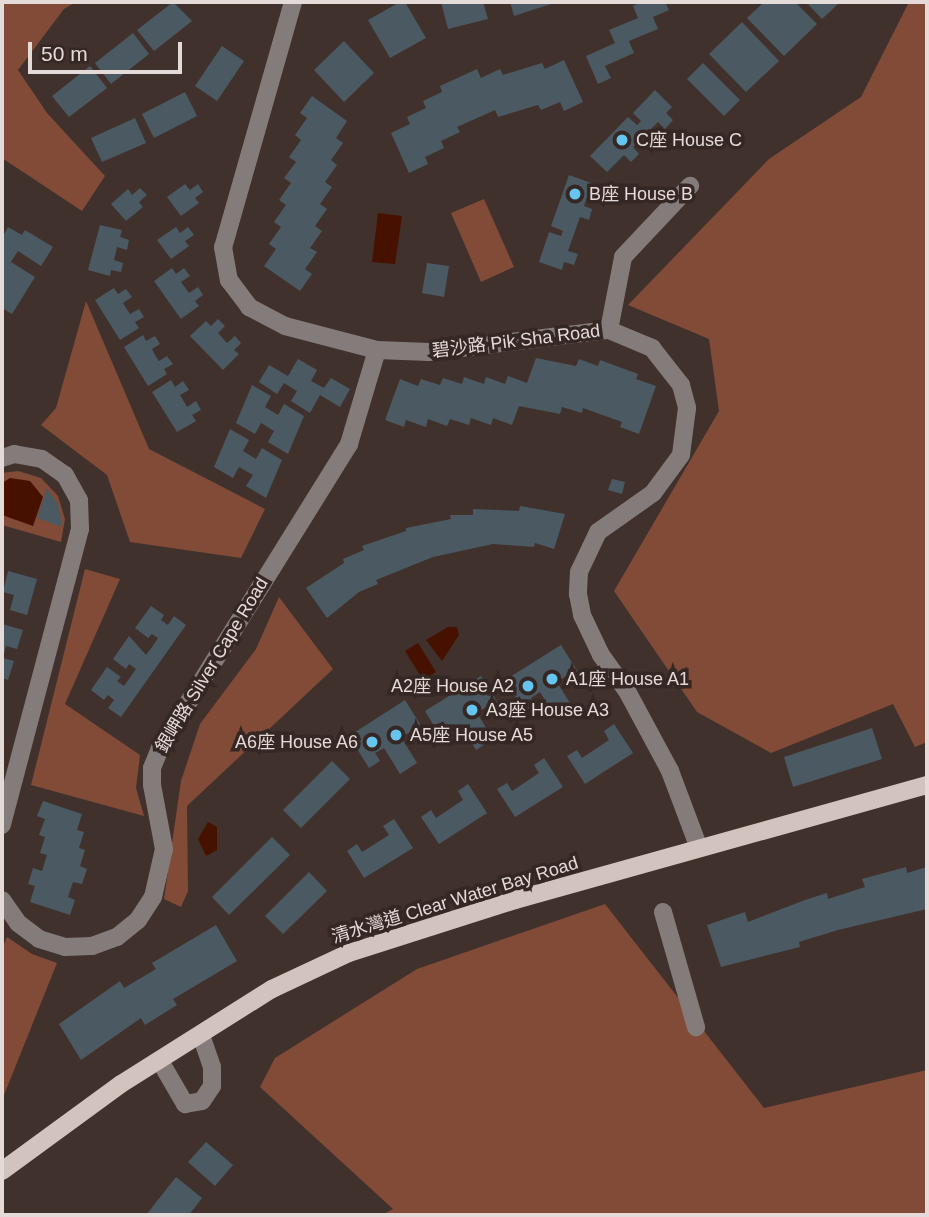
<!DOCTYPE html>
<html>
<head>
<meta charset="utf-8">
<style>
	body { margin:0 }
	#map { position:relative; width:929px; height:1217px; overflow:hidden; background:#40312c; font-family:Helvetica,"Noto Sans TC",sans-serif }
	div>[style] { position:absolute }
	.green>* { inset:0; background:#824b37 }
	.water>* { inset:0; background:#471100 }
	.building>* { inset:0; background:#4b5a62 }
	.minor>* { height:18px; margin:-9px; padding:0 9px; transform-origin:9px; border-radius:9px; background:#847c7a }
	.major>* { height:18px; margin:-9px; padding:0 9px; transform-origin:9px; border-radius:9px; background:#d3c3be }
	.dots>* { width:19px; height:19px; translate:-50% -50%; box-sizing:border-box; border:4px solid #352723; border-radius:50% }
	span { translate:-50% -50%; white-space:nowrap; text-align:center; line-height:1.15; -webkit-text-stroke:7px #352723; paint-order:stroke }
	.poi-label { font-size:18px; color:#e4dad7 }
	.left { translate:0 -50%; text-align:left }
	.right { translate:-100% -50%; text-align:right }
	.street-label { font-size:18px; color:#e4dad7 }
	.frame { position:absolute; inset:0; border:4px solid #e4dad7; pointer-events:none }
	.scale { position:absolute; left:28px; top:42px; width:154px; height:32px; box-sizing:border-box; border:4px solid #e4dad7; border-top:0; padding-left:9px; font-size:21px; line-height:24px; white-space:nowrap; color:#e4dad7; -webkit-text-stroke:5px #352723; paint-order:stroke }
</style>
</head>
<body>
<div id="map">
	<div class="green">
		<div style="clip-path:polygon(2px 2px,76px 2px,64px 9px,18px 70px,47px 113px,105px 176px,82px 211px,2px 158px)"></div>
		<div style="clip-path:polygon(909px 2px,927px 2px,927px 742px,915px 747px,893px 704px,771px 753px,697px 712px,614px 591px,719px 411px,709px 339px,628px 305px,769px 159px,861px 97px)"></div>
		<div style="clip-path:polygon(484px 199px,514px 267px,481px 282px,451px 213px)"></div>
		<div style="clip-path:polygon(86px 301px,149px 449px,265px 509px,241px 558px,130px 542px,107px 475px,41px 425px,56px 408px)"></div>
		<div style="clip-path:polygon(18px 471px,41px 478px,58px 496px,65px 519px,61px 542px,2px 525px,2px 473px)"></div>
		<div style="clip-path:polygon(85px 569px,120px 579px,65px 704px,140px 755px,136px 788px,144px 816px,31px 785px)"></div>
		<div style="clip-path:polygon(279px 597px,333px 669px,187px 806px,188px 891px,181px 907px,164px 899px,181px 781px,200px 724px,256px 649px)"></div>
		<div style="clip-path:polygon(605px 904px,764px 1108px,927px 1070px,927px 1215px,382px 1215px,393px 1209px,260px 1087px,275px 1058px,417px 969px)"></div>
		<div style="clip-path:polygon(7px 937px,32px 954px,57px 963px,4px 1095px,2px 949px)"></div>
	</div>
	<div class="water">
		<div style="clip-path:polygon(378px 213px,402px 216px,395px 264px,372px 262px)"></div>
		<div style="clip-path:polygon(10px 478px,30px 481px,43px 497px,33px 526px,2px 515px,2px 483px)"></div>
		<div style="clip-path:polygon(448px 627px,457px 627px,459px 635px,442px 661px,426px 640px)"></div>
		<div style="clip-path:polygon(418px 643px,436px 672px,423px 680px,405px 651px)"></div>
		<div style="clip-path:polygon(208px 822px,217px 827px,217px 850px,206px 856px,198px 839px)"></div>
	</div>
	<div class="building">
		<div style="clip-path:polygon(173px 2px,192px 21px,154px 51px,137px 30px)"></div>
		<div style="clip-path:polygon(400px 2px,405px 2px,426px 38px,390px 58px,368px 20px)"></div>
		<div style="clip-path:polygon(441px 2px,483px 2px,488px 19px,448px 29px)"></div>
		<div style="clip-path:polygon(510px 2px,557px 2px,514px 16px)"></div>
		<div style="clip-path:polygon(642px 2px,665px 2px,669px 10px,653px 17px,658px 29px,629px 41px,634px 53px,605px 66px,611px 78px,598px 84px,586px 56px,615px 43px,609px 30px,638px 18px,633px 6px)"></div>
		<div style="clip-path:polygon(764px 2px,795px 2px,817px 24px,784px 56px,747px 18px)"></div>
		<div style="clip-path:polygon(806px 2px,840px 2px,822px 19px)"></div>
		<div style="clip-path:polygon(742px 22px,779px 61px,746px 92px,709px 54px)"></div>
		<div style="clip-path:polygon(133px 33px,149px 54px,111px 84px,95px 63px)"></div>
		<div style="clip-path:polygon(344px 41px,374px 73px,344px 102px,314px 70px)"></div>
		<div style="clip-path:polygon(222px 46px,244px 61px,217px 101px,195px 86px)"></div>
		<div style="clip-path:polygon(564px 60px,583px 102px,564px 111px,560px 102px,541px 110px,538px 105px,498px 117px,495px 110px,457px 127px,460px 132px,441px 141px,444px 148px,425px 157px,428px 164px,409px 173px,391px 133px,410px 124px,407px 117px,426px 108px,423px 101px,442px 92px,440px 86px,477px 69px,481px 78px,500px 69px,503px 75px,542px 63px,545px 69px)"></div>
		<div style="clip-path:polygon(703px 63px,740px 100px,724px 116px,687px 79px)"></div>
		<div style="clip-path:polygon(90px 66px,107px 88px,69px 117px,52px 96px)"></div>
		<div style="clip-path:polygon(655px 90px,672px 107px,666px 113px,673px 120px,665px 129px,658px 122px,633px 147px,639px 154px,631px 162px,624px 155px,607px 172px,590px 156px,628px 117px,637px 125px,641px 121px,633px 113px)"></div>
		<div style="clip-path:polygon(185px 92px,197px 116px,154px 138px,142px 114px)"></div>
		<div style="clip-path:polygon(312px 96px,347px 121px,336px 138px,343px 143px,331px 160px,337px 165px,325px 182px,332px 187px,320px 204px,327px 209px,315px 226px,322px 231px,310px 248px,317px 252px,305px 269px,312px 274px,300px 291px,264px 266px,276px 249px,269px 244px,281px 227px,274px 222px,286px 205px,279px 200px,291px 183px,284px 178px,296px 162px,289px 157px,301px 140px,295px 135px,307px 118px,300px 113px)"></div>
		<div style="clip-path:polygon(135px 118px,146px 143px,102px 162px,91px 138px)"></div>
		<div style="clip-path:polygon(569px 175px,591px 183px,584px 206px,592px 209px,589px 220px,580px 217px,568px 251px,578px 254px,574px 265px,564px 262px,562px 270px,539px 262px,549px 232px,561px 236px,563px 231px,551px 226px)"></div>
		<div style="clip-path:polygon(185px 184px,190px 190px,198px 184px,203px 192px,195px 198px,199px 203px,181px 216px,167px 197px)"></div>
		<div style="clip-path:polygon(140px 188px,147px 195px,139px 202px,143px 207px,126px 221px,111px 204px,128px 189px,132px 195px)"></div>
		<div style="clip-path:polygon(100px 225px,122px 230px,120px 237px,129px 240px,127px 250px,117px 247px,114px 260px,123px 263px,121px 272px,111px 270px,110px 276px,88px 270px)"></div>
		<div style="clip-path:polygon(8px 227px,22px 235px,25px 230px,53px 247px,41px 266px,18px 251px,14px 257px,11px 262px,35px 277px,12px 314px,2px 308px,2px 238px)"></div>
		<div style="clip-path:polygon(176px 227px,180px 233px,188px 227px,194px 235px,185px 241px,189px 246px,171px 259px,157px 240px)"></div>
		<div style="clip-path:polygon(427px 263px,449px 266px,444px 297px,422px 293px)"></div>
		<div style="clip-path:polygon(172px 268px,176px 274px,184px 268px,190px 276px,181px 282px,189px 293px,198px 287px,203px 295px,195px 301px,199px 306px,181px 319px,154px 281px)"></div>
		<div style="clip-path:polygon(114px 288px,118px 294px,126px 289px,132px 297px,123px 303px,126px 308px,130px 314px,139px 309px,144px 317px,135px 322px,139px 328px,120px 340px,95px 300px)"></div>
		<div style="clip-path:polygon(218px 319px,225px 326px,218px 333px,227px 343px,235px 336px,241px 343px,234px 350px,239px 354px,223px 370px,190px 336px,206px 321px,211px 326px)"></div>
		<div style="clip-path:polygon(143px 335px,146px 341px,155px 336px,160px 344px,152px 349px,155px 355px,159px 361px,167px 356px,173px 364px,164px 369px,167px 374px,148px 386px,124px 347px)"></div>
		<div style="clip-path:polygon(536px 358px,576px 366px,579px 359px,598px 366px,600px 360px,638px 374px,636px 379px,656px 386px,639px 434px,620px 427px,622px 422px,583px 408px,582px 413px,562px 407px,560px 414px,519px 406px,512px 425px,493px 418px,491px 425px,471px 418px,469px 425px,450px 419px,447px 426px,428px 419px,426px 427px,406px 420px,404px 427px,385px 420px,400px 379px,418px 386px,421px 379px,440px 385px,443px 378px,462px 384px,464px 377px,484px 384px,486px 377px,505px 384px,508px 376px,527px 383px)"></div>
		<div style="clip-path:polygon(298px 359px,317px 370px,311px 381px,324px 388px,331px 378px,350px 389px,340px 407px,320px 395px,310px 413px,291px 401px,297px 391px,284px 383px,277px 394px,259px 382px,269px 365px,288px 376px)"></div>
		<div style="clip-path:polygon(171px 380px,175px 387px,183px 381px,189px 390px,180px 395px,183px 400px,187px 407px,196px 401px,201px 410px,192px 415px,196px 421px,177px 432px,152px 392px)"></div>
		<div style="clip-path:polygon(252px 385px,271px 396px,265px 407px,278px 415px,284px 404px,304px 416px,288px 454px,268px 442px,274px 431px,261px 423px,255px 434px,236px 423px)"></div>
		<div style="clip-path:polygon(230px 429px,249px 440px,243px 451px,256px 459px,262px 448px,282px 460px,266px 498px,246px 486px,253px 475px,239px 467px,233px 478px,214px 467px)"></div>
		<div style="clip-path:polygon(612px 479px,625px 482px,622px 494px,608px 490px)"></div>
		<div style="clip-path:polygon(47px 488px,59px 506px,62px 527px,37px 518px)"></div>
		<div style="clip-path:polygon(520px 506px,565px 514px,554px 549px,535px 543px,534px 547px,493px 544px,433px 557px,376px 580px,378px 584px,359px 592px,327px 618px,306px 588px,344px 563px,343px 559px,364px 550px,362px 546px,406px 531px,406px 528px,451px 519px,450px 515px,473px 515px,473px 509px,519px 511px)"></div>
		<div style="clip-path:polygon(8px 571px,37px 579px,27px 615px,10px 610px,14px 595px,3px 592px)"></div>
		<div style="clip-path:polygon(151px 606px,164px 615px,161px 620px,168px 625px,174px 616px,186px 625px,121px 717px,108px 708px,114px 700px,108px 695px,104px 700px,91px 690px,107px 667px,121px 677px,117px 681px,124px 686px,136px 669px,129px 664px,126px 669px,113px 659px,129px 636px,146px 655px,152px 647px,158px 638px,152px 634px,148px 638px,135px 628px)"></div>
		<div style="clip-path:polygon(2px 624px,23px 630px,17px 649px,6px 646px,3px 658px,14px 661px,8px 680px,2px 678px)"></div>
		<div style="clip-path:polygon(561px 645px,581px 677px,570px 684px,566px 676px,557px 682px,573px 708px,556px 718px,540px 692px,531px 698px,536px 705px,525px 712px,505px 680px)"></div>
		<div style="clip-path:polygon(481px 676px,501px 708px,490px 715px,486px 707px,477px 713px,493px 739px,476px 750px,460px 724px,451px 729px,456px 737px,445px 744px,425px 711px)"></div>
		<div style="clip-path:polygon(405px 700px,425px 732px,414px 739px,410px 732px,401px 737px,417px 763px,400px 774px,384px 748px,375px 753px,380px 761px,369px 768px,349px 736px)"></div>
		<div style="clip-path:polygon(614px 724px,633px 753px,585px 784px,567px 756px,577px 750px,582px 758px,609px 740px,604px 731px)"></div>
		<div style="clip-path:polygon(872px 728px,882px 759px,793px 787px,784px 757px)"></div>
		<div style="clip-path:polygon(544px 758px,563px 787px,515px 817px,497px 789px,507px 783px,512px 791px,539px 773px,534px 765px)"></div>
		<div style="clip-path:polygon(332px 761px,350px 779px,301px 828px,283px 810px)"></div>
		<div style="clip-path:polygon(468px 784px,487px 813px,439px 844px,421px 817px,431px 810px,436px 818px,463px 800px,458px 791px)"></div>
		<div style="clip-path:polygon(43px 801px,82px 814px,77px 830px,84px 832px,79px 848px,85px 850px,80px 866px,87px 869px,82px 884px,73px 882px,68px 897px,75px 900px,70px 915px,30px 902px,35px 886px,28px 884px,33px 868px,42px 871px,47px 855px,40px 853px,45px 837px,39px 835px,45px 819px,37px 816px)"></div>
		<div style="clip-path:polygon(394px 819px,413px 848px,364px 878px,347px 851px,357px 844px,362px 852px,389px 835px,383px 826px)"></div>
		<div style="clip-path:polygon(272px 837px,290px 855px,229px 915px,212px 897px)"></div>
		<div style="clip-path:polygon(906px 867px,907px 873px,927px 867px,927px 909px,838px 930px,799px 942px,800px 947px,721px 967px,707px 925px,745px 912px,748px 922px,805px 900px,827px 893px,828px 899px,865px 887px,862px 879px)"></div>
		<div style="clip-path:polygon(309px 872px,327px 891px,283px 934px,265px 916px)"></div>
		<div style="clip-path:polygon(216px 925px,237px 961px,173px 999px,177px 1005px,145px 1025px,141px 1018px,81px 1060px,59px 1024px,120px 981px,124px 988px,156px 969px,152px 963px)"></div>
		<div style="clip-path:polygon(206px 1142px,233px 1165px,215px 1186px,188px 1162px)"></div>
		<div style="clip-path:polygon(176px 1177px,202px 1198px,189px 1215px,146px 1215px)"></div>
	</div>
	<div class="minor">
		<div style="left:293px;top:2px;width:255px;rotate:105.9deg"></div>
		<div style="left:223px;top:247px;width:34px;rotate:80deg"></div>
		<div style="left:229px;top:280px;width:34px;rotate:53deg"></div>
		<div style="left:249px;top:307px;width:41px;rotate:27.8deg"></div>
		<div style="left:285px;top:326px;width:95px;rotate:14.6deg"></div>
		<div style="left:377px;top:350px;width:52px;rotate:2.2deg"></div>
		<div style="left:429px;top:352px;width:181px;rotate:-7deg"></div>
		<div style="left:609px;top:330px;width:47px;rotate:22.7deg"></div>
		<div style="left:652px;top:348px;width:47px;rotate:51.9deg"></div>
		<div style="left:681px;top:385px;width:24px;rotate:75deg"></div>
		<div style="left:687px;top:408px;width:47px;rotate:97.3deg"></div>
		<div style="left:681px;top:455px;width:47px;rotate:126.4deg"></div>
		<div style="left:653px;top:493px;width:67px;rotate:144.7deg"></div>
		<div style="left:598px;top:532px;width:44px;rotate:115.4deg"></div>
		<div style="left:579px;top:572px;width:22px;rotate:93deg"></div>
		<div style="left:578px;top:594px;width:21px;rotate:79deg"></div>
		<div style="left:582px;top:615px;width:44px;rotate:64.6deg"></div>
		<div style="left:601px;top:655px;width:44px;rotate:54.2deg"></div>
		<div style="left:627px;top:691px;width:91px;rotate:61.7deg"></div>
		<div style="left:670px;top:771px;width:82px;rotate:69.4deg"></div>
		<div style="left:609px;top:330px;width:74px;rotate:-79.1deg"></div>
		<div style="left:623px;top:257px;width:98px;rotate:-46.7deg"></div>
		<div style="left:2px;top:458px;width:13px;rotate:-18deg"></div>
		<div style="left:14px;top:454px;width:28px;rotate:10deg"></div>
		<div style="left:42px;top:459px;width:28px;rotate:35deg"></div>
		<div style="left:65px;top:475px;width:29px;rotate:61deg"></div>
		<div style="left:79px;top:500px;width:29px;rotate:88deg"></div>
		<div style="left:80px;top:529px;width:306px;rotate:104.8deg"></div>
		<div style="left:2px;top:900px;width:28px;rotate:55deg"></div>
		<div style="left:18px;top:923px;width:26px;rotate:37deg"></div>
		<div style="left:39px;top:939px;width:27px;rotate:17deg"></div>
		<div style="left:65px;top:947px;width:27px;rotate:-2deg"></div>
		<div style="left:92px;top:946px;width:27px;rotate:-20deg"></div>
		<div style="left:117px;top:937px;width:27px;rotate:-39deg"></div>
		<div style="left:138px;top:920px;width:27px;rotate:-57deg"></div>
		<div style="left:153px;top:897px;width:49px;rotate:-77.1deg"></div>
		<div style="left:164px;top:849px;width:65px;rotate:-100.6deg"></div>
		<div style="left:152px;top:785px;width:17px;rotate:-90deg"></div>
		<div style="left:152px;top:768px;width:22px;rotate:-68deg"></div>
		<div style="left:160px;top:748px;width:358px;rotate:-58.1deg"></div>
		<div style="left:349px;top:444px;width:98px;rotate:-73.4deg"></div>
		<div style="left:663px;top:912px;width:120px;rotate:74deg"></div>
		<div style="left:160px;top:1061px;width:50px;rotate:59.8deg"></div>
		<div style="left:185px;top:1104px;width:17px;rotate:-10deg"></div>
		<div style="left:202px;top:1101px;width:18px;rotate:-56deg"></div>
		<div style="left:212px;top:1086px;width:19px;rotate:-90deg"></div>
		<div style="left:212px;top:1067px;width:34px;rotate:-109deg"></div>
	</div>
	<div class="major">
		<div style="left:2px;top:1171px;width:147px;rotate:-36.2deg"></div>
		<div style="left:121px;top:1084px;width:178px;rotate:-32.2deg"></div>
		<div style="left:272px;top:989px;width:85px;rotate:-25.1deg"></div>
		<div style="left:349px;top:953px;width:174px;rotate:-17.7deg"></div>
		<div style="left:515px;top:900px;width:428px;rotate:-15.6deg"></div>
	</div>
	<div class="dots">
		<div style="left:622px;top:140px;background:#65c5ee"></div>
		<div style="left:575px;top:194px;background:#65c5ee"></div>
		<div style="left:552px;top:679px;background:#65c5ee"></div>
		<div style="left:528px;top:686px;background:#65c5ee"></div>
		<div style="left:472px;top:710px;background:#65c5ee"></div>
		<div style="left:396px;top:735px;background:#65c5ee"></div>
		<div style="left:372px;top:742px;background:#65c5ee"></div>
	</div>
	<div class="poi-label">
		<span class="left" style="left:636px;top:140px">C座 House C</span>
		<span class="left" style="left:589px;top:194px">B座 House B</span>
		<span class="left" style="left:566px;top:679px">A1座 House A1</span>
		<span class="right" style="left:514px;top:686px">A2座 House A2</span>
		<span class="left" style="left:486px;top:710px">A3座 House A3</span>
		<span class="left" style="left:410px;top:735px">A5座 House A5</span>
		<span class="right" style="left:358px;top:742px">A6座 House A6</span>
	</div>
	<div class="street-label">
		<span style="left:516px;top:341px;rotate:-7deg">碧沙路 Pik Sha Road</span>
		<span style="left:212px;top:665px;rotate:-59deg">銀岬路 Silver Cape Road</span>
		<span style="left:455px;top:900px;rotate:-17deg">清水灣道 Clear Water Bay Road</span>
	</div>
	<div class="frame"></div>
	<div class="scale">50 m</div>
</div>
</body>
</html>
